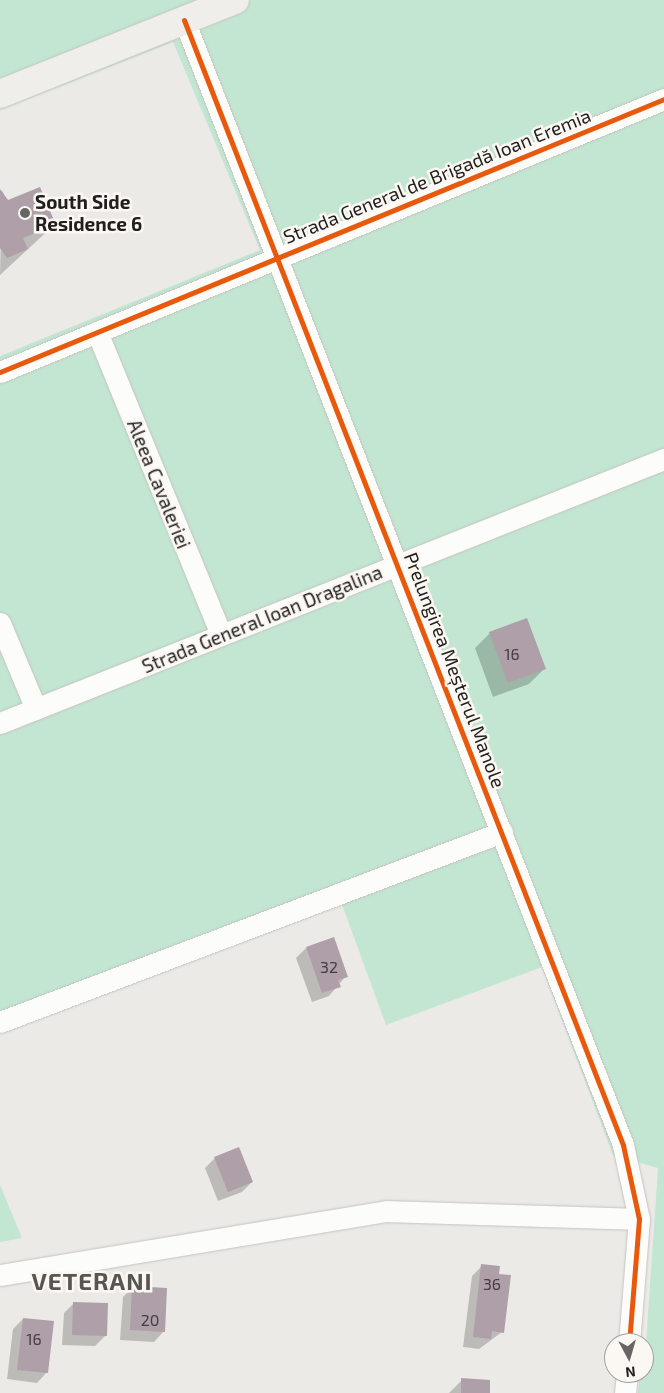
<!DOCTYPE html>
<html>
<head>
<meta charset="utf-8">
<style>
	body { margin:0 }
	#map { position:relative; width:664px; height:1393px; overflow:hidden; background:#eceae7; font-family:"Exo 2",sans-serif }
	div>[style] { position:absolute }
	.green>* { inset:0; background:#c2e6d1 }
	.shadow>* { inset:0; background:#0003 }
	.building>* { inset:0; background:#ae9fa8 }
	.roads { filter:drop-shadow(0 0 1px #c4c3c0) drop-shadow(0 0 1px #c4c3c0) }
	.minor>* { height:21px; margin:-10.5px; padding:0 10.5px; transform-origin:10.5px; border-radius:10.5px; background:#fcfcfb }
	.secondary>* { height:28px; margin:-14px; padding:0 14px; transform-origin:14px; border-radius:14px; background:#f0eeeb }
	.cycleway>* { height:5px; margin:-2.5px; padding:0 2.5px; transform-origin:2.5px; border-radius:2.5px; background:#e8590c }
	.dots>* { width:14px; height:14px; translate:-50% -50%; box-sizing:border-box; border:2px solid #fbf7f2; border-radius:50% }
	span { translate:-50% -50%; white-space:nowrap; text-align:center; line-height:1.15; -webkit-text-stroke:5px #fbf7f2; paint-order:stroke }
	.number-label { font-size:16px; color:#443f40 }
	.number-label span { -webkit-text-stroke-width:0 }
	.street-label { font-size:19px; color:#201f1d }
	.poi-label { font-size:19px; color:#201f1d; font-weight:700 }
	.left { translate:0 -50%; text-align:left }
	.district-label { font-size:24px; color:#595551; font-weight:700; letter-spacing:1px }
	.north { position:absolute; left:604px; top:1333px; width:50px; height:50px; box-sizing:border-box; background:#fbf7f2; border:1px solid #a3a19d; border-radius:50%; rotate:174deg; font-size:14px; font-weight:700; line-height:20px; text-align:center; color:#201f1d }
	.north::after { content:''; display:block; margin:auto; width:18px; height:22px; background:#676664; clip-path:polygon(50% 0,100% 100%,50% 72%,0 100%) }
</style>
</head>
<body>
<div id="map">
	<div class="green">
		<div style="clip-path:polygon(0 0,664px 0,664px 1393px,638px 1393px,640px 1373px,644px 1373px,658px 1168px,613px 1155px,542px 967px,386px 1025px,340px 899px,0 1026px,0 356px,260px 250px,173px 42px,0 110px)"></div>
		<div style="clip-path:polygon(0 1185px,22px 1238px,0 1242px)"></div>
	</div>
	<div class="shadow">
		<div style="clip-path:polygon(2px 190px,7px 202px,54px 225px,0 275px)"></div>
		<div style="clip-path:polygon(490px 633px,544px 669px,529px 684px,493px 697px,475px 648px)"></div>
		<div style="clip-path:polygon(306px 948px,346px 976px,329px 996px,312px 1002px,296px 958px)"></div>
		<div style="clip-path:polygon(215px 1158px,252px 1182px,242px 1192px,218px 1201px,205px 1168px)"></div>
		<div style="clip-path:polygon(482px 1266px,502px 1332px,479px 1349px,463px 1347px,472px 1276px)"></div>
		<div style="clip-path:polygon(133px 1287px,164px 1331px,154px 1342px,120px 1340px,123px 1297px)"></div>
		<div style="clip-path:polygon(74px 1303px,105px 1336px,95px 1346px,62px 1345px,64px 1313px)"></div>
		<div style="clip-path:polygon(23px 1319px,47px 1372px,37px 1383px,7px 1379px,13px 1329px)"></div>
		<div style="clip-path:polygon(462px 1380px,488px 1393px,449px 1393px)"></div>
	</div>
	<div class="building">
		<div style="clip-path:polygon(40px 187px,56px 225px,23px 238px,28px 249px,7px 258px,0 248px,0 189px,8px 200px)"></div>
		<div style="clip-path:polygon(527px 618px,546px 669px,508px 683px,489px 632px)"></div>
		<div style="clip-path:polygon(334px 937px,348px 977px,338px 980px,341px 987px,322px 993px,306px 947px)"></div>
		<div style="clip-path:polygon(239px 1147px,253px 1182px,228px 1192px,214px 1157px)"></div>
		<div style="clip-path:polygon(481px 1264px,500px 1266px,499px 1274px,511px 1275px,504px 1333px,492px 1331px,491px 1339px,473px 1337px)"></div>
		<div style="clip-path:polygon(132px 1286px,167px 1288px,165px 1332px,130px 1330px)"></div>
		<div style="clip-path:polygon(73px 1302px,108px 1303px,107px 1336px,72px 1335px)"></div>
		<div style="clip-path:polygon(23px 1318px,54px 1321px,48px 1373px,17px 1370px)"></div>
		<div style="clip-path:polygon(461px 1378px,490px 1380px,490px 1393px,461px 1393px)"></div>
	</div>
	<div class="roads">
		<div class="minor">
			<div style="left:184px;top:20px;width:1208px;rotate:68.68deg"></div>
			<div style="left:623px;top:1145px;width:76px;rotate:77.8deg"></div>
			<div style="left:639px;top:1219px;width:124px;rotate:94.6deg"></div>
			<div style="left:97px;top:332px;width:327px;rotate:67.7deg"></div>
			<div style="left:0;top:372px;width:718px;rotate:-22.35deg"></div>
			<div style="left:0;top:623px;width:93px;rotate:67.3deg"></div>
			<div style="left:0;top:723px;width:715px;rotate:-21.68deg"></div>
			<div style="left:0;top:1022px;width:537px;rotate:-20.73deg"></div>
			<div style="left:0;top:1275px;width:392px;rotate:-9.4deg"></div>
			<div style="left:387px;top:1211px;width:252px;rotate:1.8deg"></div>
			<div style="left:625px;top:1393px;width:20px;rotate:-84deg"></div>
		</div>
		<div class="secondary">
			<div style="left:0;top:94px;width:253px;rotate:-21.8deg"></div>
		</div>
	</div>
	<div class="cycleway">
		<div style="left:184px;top:20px;width:1208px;rotate:68.68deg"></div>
		<div style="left:623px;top:1145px;width:76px;rotate:77.8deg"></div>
		<div style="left:639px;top:1219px;width:124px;rotate:94.6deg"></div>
		<div style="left:0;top:372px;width:718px;rotate:-22.35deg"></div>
	</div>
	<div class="dots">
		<div style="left:25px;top:213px;background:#676664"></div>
	</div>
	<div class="number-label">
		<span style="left:512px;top:654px">16</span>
		<span style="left:329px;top:967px">32</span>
		<span style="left:492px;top:1284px">36</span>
		<span style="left:150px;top:1320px">20</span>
		<span style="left:34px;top:1339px">16</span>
	</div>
	<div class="street-label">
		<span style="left:437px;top:176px;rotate:-22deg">Strada General de Brigadă Ioan Eremia</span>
		<span style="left:159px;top:484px;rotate:68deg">Aleea Cavaleriei</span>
		<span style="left:262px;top:619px;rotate:-22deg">Strada General Ioan Dragalina</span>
		<span style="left:455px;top:670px;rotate:69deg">Prelungirea Meșterul Manole</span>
	</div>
	<div class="poi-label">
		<span class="left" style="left:35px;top:213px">South Side<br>Residence 6</span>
	</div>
	<div class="district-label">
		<span style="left:92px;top:1281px">VETERANI</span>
	</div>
	<div class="north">N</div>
</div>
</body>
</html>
